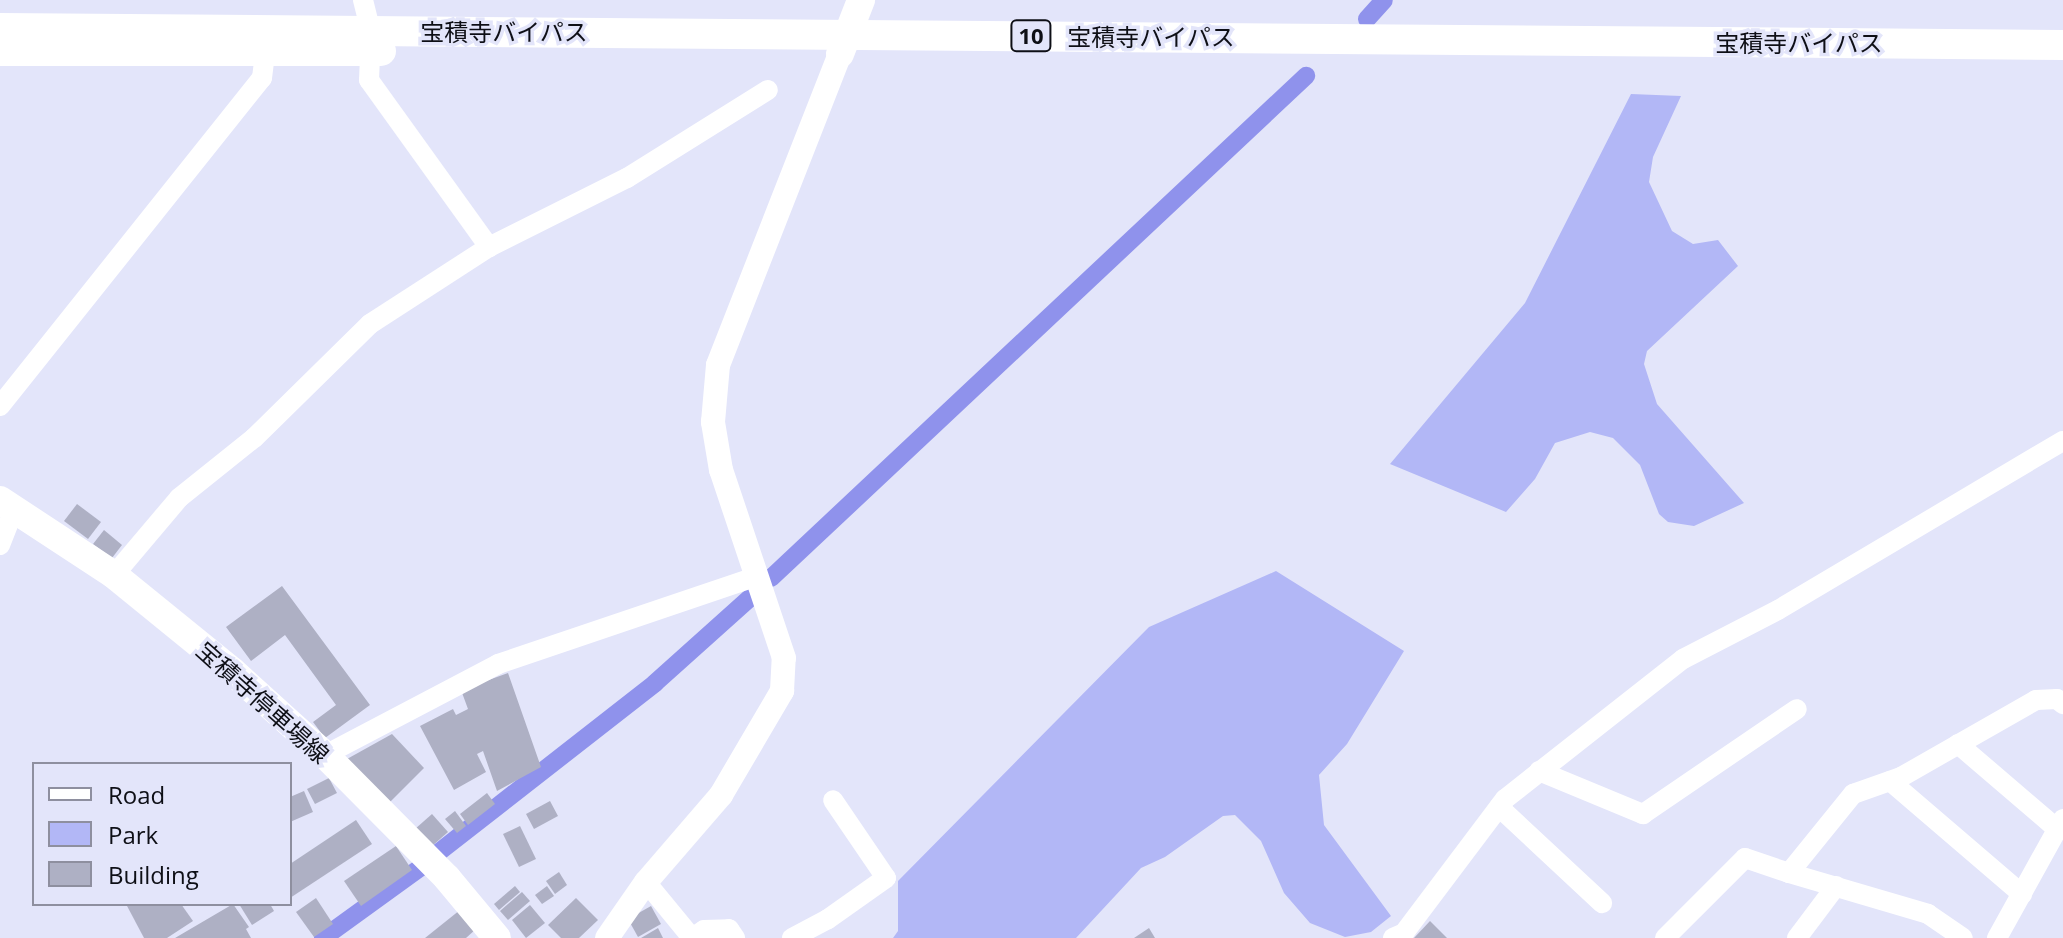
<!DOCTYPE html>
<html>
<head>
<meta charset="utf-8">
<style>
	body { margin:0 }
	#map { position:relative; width:2063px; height:938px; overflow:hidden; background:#e3e5fa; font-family:"Open Sans","Noto Sans JP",sans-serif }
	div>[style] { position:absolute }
	.green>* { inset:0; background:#b2b7f6 }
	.canal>* { height:18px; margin:-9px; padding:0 9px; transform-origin:9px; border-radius:9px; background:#8f92ec }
	.building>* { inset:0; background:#aeb0c4 }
	.minor>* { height:20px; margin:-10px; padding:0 10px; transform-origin:10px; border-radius:10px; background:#fff }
	.tertiary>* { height:24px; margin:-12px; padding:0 12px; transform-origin:12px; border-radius:12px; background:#fff }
	.secondary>* { height:28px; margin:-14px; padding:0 14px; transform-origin:14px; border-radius:14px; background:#fff }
	.primary>* { height:30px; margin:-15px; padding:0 15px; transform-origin:15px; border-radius:15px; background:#fff }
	span { translate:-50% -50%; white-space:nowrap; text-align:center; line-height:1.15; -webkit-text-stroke:7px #e3e5fa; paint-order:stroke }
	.shield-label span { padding:2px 6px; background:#e3e5fa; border:2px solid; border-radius:6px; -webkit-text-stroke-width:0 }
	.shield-label { font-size:22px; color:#0e0f16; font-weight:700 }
	.street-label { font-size:24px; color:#0e0f16 }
	.legend { position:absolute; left:32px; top:762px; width:260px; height:144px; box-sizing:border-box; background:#e3e5fa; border:2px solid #8e8f9f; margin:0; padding:10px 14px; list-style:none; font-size:24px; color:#0e0f16 }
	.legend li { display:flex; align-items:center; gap:16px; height:40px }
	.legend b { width:40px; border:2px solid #8e8f9f }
</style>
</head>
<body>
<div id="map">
	<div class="green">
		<div style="clip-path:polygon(1631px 94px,1681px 96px,1653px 157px,1649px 182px,1672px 231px,1693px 244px,1718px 240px,1738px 266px,1647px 351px,1644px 364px,1657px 404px,1744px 503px,1694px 526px,1668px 522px,1659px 514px,1640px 465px,1613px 438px,1590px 432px,1555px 443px,1535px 479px,1506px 512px,1390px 464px,1525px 303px)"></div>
		<div style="clip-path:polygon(1276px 571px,1404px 651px,1347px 744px,1319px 775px,1324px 825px,1391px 916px,1371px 932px,1345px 937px,1310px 923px,1284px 893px,1261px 841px,1235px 815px,1223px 816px,1165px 857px,1141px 868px,1076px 938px,893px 938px,898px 931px,898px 881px,1149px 627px)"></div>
	</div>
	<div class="canal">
		<div style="left:1367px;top:19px;width:25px;rotate:-48deg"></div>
		<div style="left:771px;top:578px;width:734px;rotate:-43.18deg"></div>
		<div style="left:439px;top:852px;width:274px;rotate:-38deg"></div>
		<div style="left:655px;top:683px;width:130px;rotate:-41.9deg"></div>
		<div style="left:323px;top:938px;width:125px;rotate:-35.9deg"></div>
	</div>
	<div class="building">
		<div style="clip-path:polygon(77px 504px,101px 522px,88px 539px,64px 521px)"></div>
		<div style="clip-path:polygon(104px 530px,122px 545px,112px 558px,93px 544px)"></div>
		<div style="clip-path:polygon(282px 586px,370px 705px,325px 738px,313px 722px,336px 705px,285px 635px,251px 661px,226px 627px)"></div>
		<div style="clip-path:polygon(508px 673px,541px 767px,497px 791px,483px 751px,477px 754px,486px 772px,454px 790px,420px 726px,453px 709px,456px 715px,468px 709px,461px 690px)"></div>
		<div style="clip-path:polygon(392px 734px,424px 768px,390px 802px,347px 759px)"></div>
		<div style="clip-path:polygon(329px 778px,337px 793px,315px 804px,307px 789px)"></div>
		<div style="clip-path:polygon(304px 791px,313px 812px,290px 822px,290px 797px)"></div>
		<div style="clip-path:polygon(487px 793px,495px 804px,468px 825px,460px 814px)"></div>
		<div style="clip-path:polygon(550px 801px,558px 816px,534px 829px,526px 814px)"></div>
		<div style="clip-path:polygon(455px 811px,466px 826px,457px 833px,445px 819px)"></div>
		<div style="clip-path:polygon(432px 814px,448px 832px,431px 847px,415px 829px)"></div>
		<div style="clip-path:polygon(356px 820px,372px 844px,290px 898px,290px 864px)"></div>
		<div style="clip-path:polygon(520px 826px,536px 859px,519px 867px,503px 834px)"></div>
		<div style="clip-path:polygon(396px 846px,412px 870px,361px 906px,344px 881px)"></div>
		<div style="clip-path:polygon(559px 872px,567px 885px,555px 894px,546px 881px)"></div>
		<div style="clip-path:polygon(515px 886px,520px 892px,499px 910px,494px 904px)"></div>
		<div style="clip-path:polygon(547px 886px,554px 896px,542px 904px,535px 895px)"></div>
		<div style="clip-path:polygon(522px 892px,530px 901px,508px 920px,500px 911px)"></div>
		<div style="clip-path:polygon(316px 898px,333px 924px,314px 937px,296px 912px)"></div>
		<div style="clip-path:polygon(576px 898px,598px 920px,579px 938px,561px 938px,548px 925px)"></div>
		<div style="clip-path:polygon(126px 904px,181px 904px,193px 921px,167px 938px,144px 938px)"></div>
		<div style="clip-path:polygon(233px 904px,249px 927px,246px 929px,251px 938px,175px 938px)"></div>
		<div style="clip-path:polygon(239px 904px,270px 904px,274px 911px,252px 925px)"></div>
		<div style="clip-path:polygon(530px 905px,545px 923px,526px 938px,512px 920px)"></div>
		<div style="clip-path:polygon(651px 906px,661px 924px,638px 937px,628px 919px)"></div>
		<div style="clip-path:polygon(460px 910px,476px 929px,466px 938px,425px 938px)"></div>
		<div style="clip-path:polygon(1430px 921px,1447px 938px,1414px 938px)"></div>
		<div style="clip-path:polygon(658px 928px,663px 938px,641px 938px)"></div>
		<div style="clip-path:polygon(1149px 928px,1155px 938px,1134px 938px)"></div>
	</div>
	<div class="minor">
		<div style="left:363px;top:0;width:32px;rotate:76deg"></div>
		<div style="left:371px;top:31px;width:49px;rotate:92.3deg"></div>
		<div style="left:369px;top:80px;width:206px;rotate:54.3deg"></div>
		<div style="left:0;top:406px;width:420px;rotate:-51.4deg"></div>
		<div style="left:262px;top:78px;width:26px;rotate:-83deg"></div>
		<div style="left:0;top:545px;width:41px;rotate:-68.5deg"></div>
		<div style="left:114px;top:575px;width:101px;rotate:-49.8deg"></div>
		<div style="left:179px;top:498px;width:96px;rotate:-38.7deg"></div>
		<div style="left:254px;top:438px;width:163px;rotate:-44.5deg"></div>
		<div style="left:370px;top:324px;width:142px;rotate:-32.9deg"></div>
		<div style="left:489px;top:247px;width:154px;rotate:-26.6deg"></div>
		<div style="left:627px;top:178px;width:166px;rotate:-32deg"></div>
		<div style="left:1958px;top:744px;width:130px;rotate:40.6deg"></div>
		<div style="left:325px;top:755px;width:195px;rotate:-27.7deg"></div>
		<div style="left:498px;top:664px;width:271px;rotate:-18.7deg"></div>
		<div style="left:1539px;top:771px;width:113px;rotate:22.5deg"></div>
		<div style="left:1643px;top:814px;width:186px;rotate:-34.3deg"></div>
		<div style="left:1890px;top:781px;width:174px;rotate:40.6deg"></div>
		<div style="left:1499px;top:807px;width:141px;rotate:43deg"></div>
		<div style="left:1789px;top:873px;width:145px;rotate:16.4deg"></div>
		<div style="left:1928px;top:914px;width:42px;rotate:34.4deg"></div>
		<div style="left:646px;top:882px;width:72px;rotate:50.6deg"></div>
		<div style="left:692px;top:938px;width:14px;rotate:-34deg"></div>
		<div style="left:704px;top:930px;width:25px;rotate:-2deg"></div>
		<div style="left:729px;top:929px;width:11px;rotate:56deg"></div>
		<div style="left:792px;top:938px;width:41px;rotate:-27.8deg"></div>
		<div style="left:828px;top:919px;width:71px;rotate:-35.3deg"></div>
		<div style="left:886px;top:878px;width:94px;rotate:-124.2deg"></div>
		<div style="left:1393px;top:938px;width:12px;rotate:-24deg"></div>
		<div style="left:1404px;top:933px;width:168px;rotate:-53deg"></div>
		<div style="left:1505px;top:799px;width:226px;rotate:-38.2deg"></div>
		<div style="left:1683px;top:659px;width:107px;rotate:-27.3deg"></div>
		<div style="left:1778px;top:610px;width:331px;rotate:-30.7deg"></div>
		<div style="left:1665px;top:938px;width:113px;rotate:-45deg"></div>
		<div style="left:1745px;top:858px;width:46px;rotate:18.8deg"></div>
		<div style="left:1789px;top:873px;width:102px;rotate:-51deg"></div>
		<div style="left:1853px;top:794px;width:51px;rotate:-19.5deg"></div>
		<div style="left:1901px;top:777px;width:155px;rotate:-29.7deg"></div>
		<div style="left:2036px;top:700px;width:21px;rotate:-3deg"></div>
		<div style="left:2057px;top:699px;width:8px;rotate:40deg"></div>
		<div style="left:1797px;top:938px;width:65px;rotate:-53.1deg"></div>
		<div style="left:1997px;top:938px;width:136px;rotate:-61deg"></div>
	</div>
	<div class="tertiary">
		<div style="left:607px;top:938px;width:68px;rotate:-55.1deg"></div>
		<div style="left:646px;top:882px;width:115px;rotate:-49.2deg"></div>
		<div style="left:721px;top:795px;width:121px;rotate:-59.6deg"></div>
		<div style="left:782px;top:691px;width:33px;rotate:-87deg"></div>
		<div style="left:784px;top:658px;width:198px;rotate:-108.5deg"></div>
		<div style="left:721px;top:470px;width:49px;rotate:-99.5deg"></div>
		<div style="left:713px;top:422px;width:57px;rotate:-85deg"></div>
		<div style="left:718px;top:365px;width:334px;rotate:-68.6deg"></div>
	</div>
	<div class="secondary">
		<div style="left:840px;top:54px;width:58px;rotate:-68.7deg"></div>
		<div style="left:0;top:500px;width:136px;rotate:33.3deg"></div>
		<div style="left:114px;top:575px;width:152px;rotate:39.1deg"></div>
		<div style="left:232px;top:671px;width:125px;rotate:42.1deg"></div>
		<div style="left:325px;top:755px;width:173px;rotate:45.2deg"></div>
		<div style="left:447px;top:878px;width:78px;rotate:50.2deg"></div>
	</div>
	<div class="primary">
		<div style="left:0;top:28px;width:2063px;rotate:0.47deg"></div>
		<div style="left:0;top:51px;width:381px"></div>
	</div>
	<div class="shield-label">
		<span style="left:1031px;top:36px">10</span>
	</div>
	<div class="street-label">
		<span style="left:504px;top:32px">宝積寺バイパス</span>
		<span style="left:1151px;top:37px">宝積寺バイパス</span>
		<span style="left:1799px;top:43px">宝積寺バイパス</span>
		<span style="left:263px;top:702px;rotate:42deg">宝積寺停車場線</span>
	</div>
	<ul class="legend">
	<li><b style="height:10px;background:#fff"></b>Road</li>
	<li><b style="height:22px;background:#b2b7f6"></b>Park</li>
	<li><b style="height:22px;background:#aeb0c4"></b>Building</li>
	</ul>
</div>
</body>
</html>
